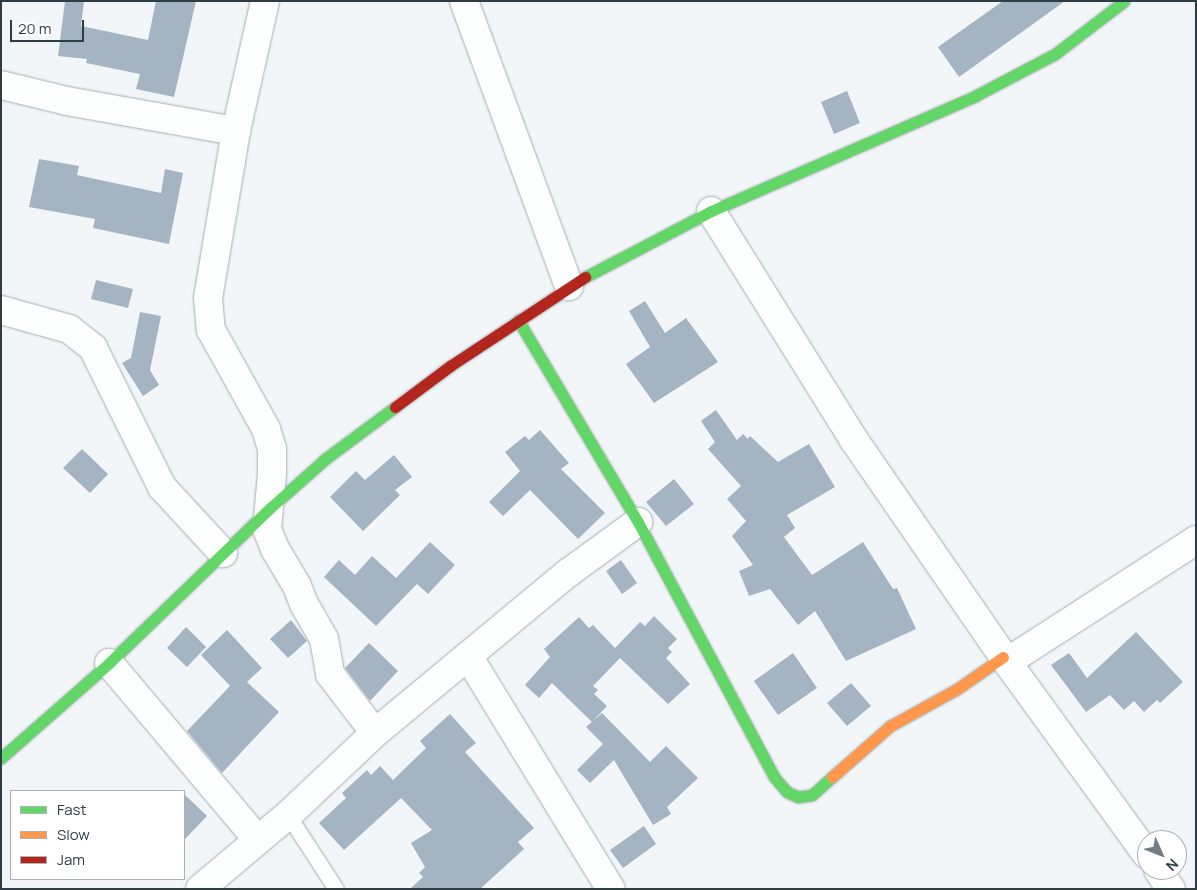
<!DOCTYPE html>
<html>
<head>
<meta charset="utf-8">
<style>
	body { margin:0 }
	#map { position:relative; width:1197px; height:890px; overflow:hidden; background:#f2f6f8; font-family:Manrope,sans-serif }
	div>[style] { position:absolute }
	.building>* { inset:0; background:#a4b4c2 }
	.roads { filter:drop-shadow(0 0 1px #a5aeb2) drop-shadow(0 0 1px #a5aeb2) }
	.lane>* { height:15px; margin:-7.5px; padding:0 7.5px; transform-origin:7.5px; border-radius:7.5px; background:#fdfefe }
	.street>* { height:28px; margin:-14px; padding:0 14px; transform-origin:14px; border-radius:14px; background:#fdfefe }
	.fast>* { height:11px; margin:-5.5px; padding:0 5.5px; transform-origin:5.5px; border-radius:5.5px; background:#63d668 }
	.slow>* { height:11px; margin:-5.5px; padding:0 5.5px; transform-origin:5.5px; border-radius:5.5px; background:#ff974d }
	.jam>* { height:11px; margin:-5.5px; padding:0 5.5px; transform-origin:5.5px; border-radius:5.5px; background:#b3261e }
	span { translate:-50% -50%; white-space:nowrap; text-align:center; line-height:1.15; -webkit-text-stroke:5px #fff; paint-order:stroke }
	.frame { position:absolute; inset:0; border:2px solid #2d3d43; pointer-events:none }
	.legend { position:absolute; left:10px; top:790px; width:175px; height:90px; box-sizing:border-box; background:#fff; border:1px solid #abb1b4; margin:0; padding:6px 9px; list-style:none; font-size:15px; color:#2d3d43 }
	.legend li { display:flex; align-items:center; gap:10px; height:25px }
	.legend b { width:25px; border:1px solid #abb1b4 }
	.north { position:absolute; left:1137px; top:830px; width:50px; height:50px; box-sizing:border-box; background:#fff; border:1px solid #abb1b4; border-radius:50%; rotate:134deg; font-size:14px; font-weight:700; line-height:20px; text-align:center; color:#2d3d43 }
	.north::after { content:''; display:block; margin:auto; width:18px; height:22px; background:#727e82; clip-path:polygon(50% 0,100% 100%,50% 72%,0 100%) }
	.scale { position:absolute; left:10px; top:20px; width:74px; height:22px; box-sizing:border-box; border:2px solid #2d3d43; border-top:0; padding-left:6px; font-size:15px; line-height:18px; white-space:nowrap; color:#2d3d43; -webkit-text-stroke:4px #fff; paint-order:stroke }
</style>
</head>
<body>
<div id="map">
	<div class="building">
		<div style="clip-path:polygon(65px 1px,84px 1px,81px 26px,148px 40px,156px 1px,196px 1px,174px 97px,136px 89px,140px 74px,86px 63px,87px 59px,58px 56px)"></div>
		<div style="clip-path:polygon(1003px 1px,1065px 1px,959px 77px,938px 47px)"></div>
		<div style="clip-path:polygon(847px 91px,860px 123px,834px 134px,821px 102px)"></div>
		<div style="clip-path:polygon(39px 159px,79px 166px,77px 175px,161px 193px,165px 169px,183px 173px,169px 244px,93px 228px,95px 219px,29px 207px)"></div>
		<div style="clip-path:polygon(96px 280px,133px 289px,128px 308px,91px 299px)"></div>
		<div style="clip-path:polygon(645px 301px,665px 333px,686px 318px,718px 362px,654px 403px,626px 364px,650px 347px,629px 311px)"></div>
		<div style="clip-path:polygon(140px 312px,161px 316px,150px 370px,159px 385px,143px 396px,122px 363px,131px 358px)"></div>
		<div style="clip-path:polygon(716px 410px,737px 440px,743px 434px,748px 439px,750px 436px,778px 462px,809px 444px,835px 487px,787px 515px,795px 528px,784px 537px,812px 575px,863px 542px,893px 589px,897px 588px,916px 629px,846px 661px,815px 611px,798px 625px,770px 589px,749px 596px,739px 571px,753px 565px,732px 536px,746px 521px,727px 499px,741px 486px,708px 449px,715px 442px,701px 421px)"></div>
		<div style="clip-path:polygon(540px 430px,569px 463px,561px 469px,605px 513px,578px 539px,530px 490px,503px 516px,489px 502px,520px 471px,505px 452px,525px 436px,529px 440px)"></div>
		<div style="clip-path:polygon(82px 449px,108px 474px,90px 493px,63px 468px)"></div>
		<div style="clip-path:polygon(394px 455px,412px 477px,395px 490px,400px 495px,363px 531px,330px 497px,356px 471px,365px 480px)"></div>
		<div style="clip-path:polygon(674px 479px,694px 504px,666px 526px,646px 502px)"></div>
		<div style="clip-path:polygon(430px 542px,455px 565px,428px 594px,417px 584px,376px 626px,324px 577px,339px 560px,355px 575px,372px 556px,396px 578px)"></div>
		<div style="clip-path:polygon(621px 560px,637px 583px,622px 594px,606px 571px)"></div>
		<div style="clip-path:polygon(654px 616px,677px 639px,668px 648px,672px 652px,666px 658px,690px 684px,668px 704px,620px 658px,593px 686px,598px 690px,594px 694px,607px 706px,592px 722px,552px 683px,539px 698px,525px 685px,550px 657px,544px 649px,579px 617px,589px 628px,593px 625px,615px 648px,640px 622px,645px 626px)"></div>
		<div style="clip-path:polygon(291px 620px,307px 641px,288px 658px,270px 639px)"></div>
		<div style="clip-path:polygon(186px 627px,206px 647px,187px 667px,167px 648px)"></div>
		<div style="clip-path:polygon(227px 630px,262px 668px,247px 682px,279px 712px,222px 773px,187px 731px,230px 686px,201px 655px)"></div>
		<div style="clip-path:polygon(1136px 632px,1183px 682px,1160px 703px,1157px 700px,1144px 712px,1134px 701px,1124px 710px,1110px 695px,1086px 712px,1051px 665px,1069px 653px,1087px 678px)"></div>
		<div style="clip-path:polygon(369px 643px,398px 671px,370px 701px,345px 668px)"></div>
		<div style="clip-path:polygon(793px 653px,817px 688px,778px 715px,754px 681px)"></div>
		<div style="clip-path:polygon(851px 683px,871px 706px,847px 726px,827px 703px)"></div>
		<div style="clip-path:polygon(602px 713px,650px 762px,666px 746px,698px 778px,667px 807px,671px 814px,653px 825px,614px 760px,590px 783px,577px 770px,603px 744px,586px 727px)"></div>
		<div style="clip-path:polygon(450px 714px,476px 743px,465px 752px,534px 828px,518px 842px,524px 849px,480px 889px,410px 889px,423px 877px,419px 873px,425px 867px,411px 843px,432px 830px,401px 798px,344px 850px,319px 823px,346px 798px,342px 793px,367px 770px,371px 775px,380px 766px,393px 780px,426px 748px,420px 741px)"></div>
		<div style="clip-path:polygon(184px 794px,207px 816px,184px 840px)"></div>
		<div style="clip-path:polygon(644px 826px,656px 844px,623px 868px,610px 850px)"></div>
	</div>
	<div class="roads">
		<div class="lane">
			<div style="left:288px;top:815px;width:88px;rotate:57deg"></div>
		</div>
		<div class="street">
			<div style="left:265px;top:1px;width:133px;rotate:102.6deg"></div>
			<div style="left:236px;top:131px;width:169px;rotate:99.5deg"></div>
			<div style="left:208px;top:298px;width:32px;rotate:85deg"></div>
			<div style="left:211px;top:330px;width:113px;rotate:60.9deg"></div>
			<div style="left:266px;top:429px;width:21px;rotate:73deg"></div>
			<div style="left:272px;top:449px;width:25px;rotate:90deg"></div>
			<div style="left:272px;top:474px;width:55px;rotate:95.2deg"></div>
			<div style="left:267px;top:529px;width:22px;rotate:68deg"></div>
			<div style="left:275px;top:549px;width:43px;rotate:59.3deg"></div>
			<div style="left:297px;top:586px;width:19px;rotate:69deg"></div>
			<div style="left:304px;top:604px;width:40px;rotate:60.3deg"></div>
			<div style="left:324px;top:639px;width:36px;rotate:80deg"></div>
			<div style="left:330px;top:674px;width:74px;rotate:52.7deg"></div>
			<div style="left:464px;top:1px;width:304px;rotate:69.8deg"></div>
			<div style="left:1px;top:85px;width:68px;rotate:13.6deg"></div>
			<div style="left:67px;top:101px;width:172px;rotate:10.1deg"></div>
			<div style="left:711px;top:211px;width:270px;rotate:58deg"></div>
			<div style="left:854px;top:440px;width:270px;rotate:55.4deg"></div>
			<div style="left:1007px;top:662px;width:238px;rotate:54deg"></div>
			<div style="left:1px;top:310px;width:71px;rotate:15.6deg"></div>
			<div style="left:69px;top:329px;width:31px;rotate:38deg"></div>
			<div style="left:93px;top:348px;width:155px;rotate:63.6deg"></div>
			<div style="left:162px;top:487px;width:90px;rotate:47.3deg"></div>
			<div style="left:468px;top:656px;width:273px;rotate:58.5deg"></div>
			<div style="left:1007px;top:662px;width:225px;rotate:-32.8deg"></div>
			<div style="left:109px;top:663px;width:231px;rotate:49.9deg"></div>
			<div style="left:1158px;top:870px;width:23px;rotate:56deg"></div>
			<div style="left:200px;top:889px;width:115px;rotate:-40.1deg"></div>
			<div style="left:288px;top:815px;width:120px;rotate:-43.3deg"></div>
			<div style="left:375px;top:733px;width:251px;rotate:-39.7deg"></div>
			<div style="left:568px;top:573px;width:87px;rotate:-36.1deg"></div>
		</div>
		<div class="fast">
			<div style="left:585px;top:277px;width:142px;rotate:-27.6deg"></div>
			<div style="left:711px;top:211px;width:288px;rotate:-23.5deg"></div>
			<div style="left:975px;top:96px;width:90px;rotate:-27.7deg"></div>
			<div style="left:1055px;top:54px;width:87px;rotate:-37.5deg"></div>
			<div style="left:518px;top:320px;width:235px;rotate:59.3deg"></div>
			<div style="left:638px;top:522px;width:289px;rotate:61.9deg"></div>
			<div style="left:774px;top:777px;width:20px;rotate:49deg"></div>
			<div style="left:787px;top:792px;width:12px;rotate:24deg"></div>
			<div style="left:798px;top:797px;width:14px;rotate:-8deg"></div>
			<div style="left:812px;top:795px;width:27px;rotate:-42deg"></div>
			<div style="left:1px;top:758px;width:144px;rotate:-41.3deg"></div>
			<div style="left:109px;top:663px;width:223px;rotate:-43.9deg"></div>
			<div style="left:270px;top:508px;width:74px;rotate:-41.7deg"></div>
			<div style="left:325px;top:459px;width:87px;rotate:-36.6deg"></div>
		</div>
		<div class="slow">
			<div style="left:832px;top:777px;width:77px;rotate:-41.3deg"></div>
			<div style="left:890px;top:726px;width:77px;rotate:-28.9deg"></div>
			<div style="left:957px;top:689px;width:56px;rotate:-34.8deg"></div>
		</div>
		<div class="jam">
			<div style="left:395px;top:407px;width:69px;rotate:-36.7deg"></div>
			<div style="left:450px;top:366px;width:162px;rotate:-33.4deg"></div>
		</div>
	</div>
	<div class="frame"></div>
	<ul class="legend">
	<li><b style="height:6px;background:#63d668"></b>Fast</li>
	<li><b style="height:6px;background:#ff974d"></b>Slow</li>
	<li><b style="height:6px;background:#b3261e"></b>Jam</li>
	</ul>
	<div class="north">N</div>
	<div class="scale">20 m</div>
</div>
</body>
</html>
